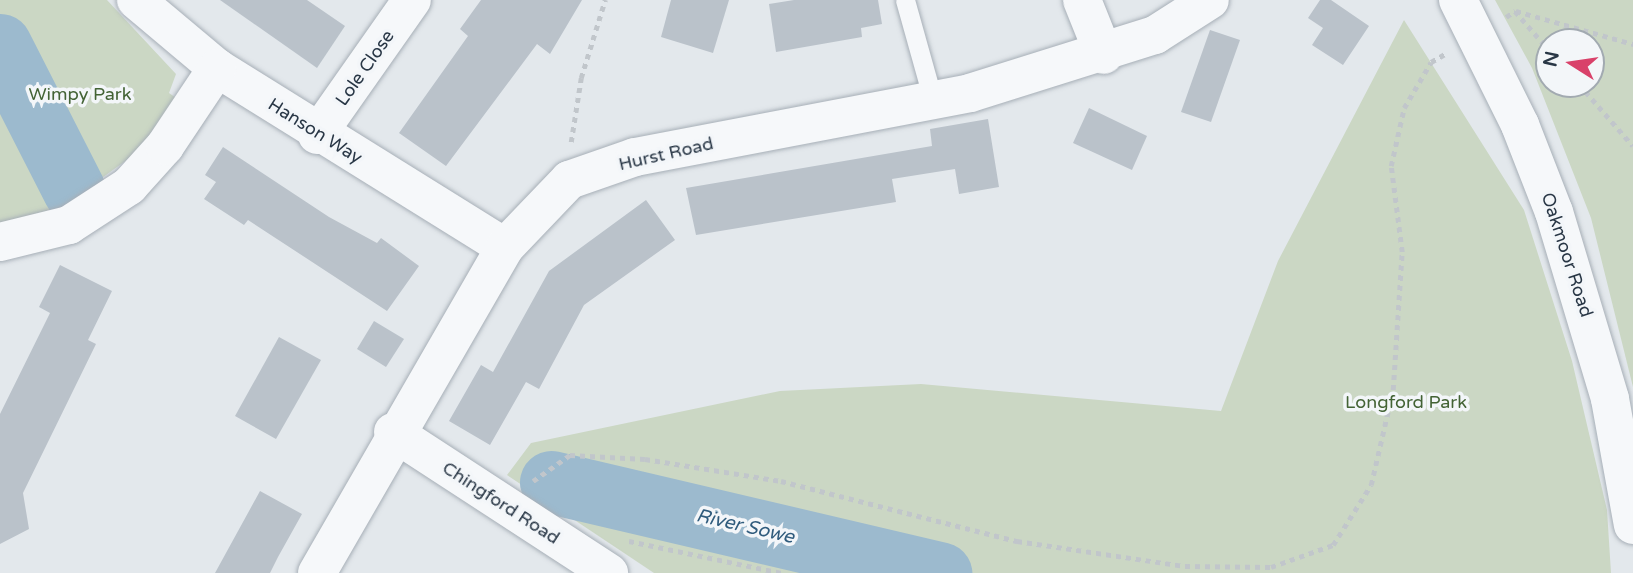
<!DOCTYPE html>
<html>
<head>
<meta charset="utf-8">
<style>
	body { margin:0 }
	#map { position:relative; width:1633px; height:573px; overflow:hidden; background:#e3e8ec; font-family:"Varela Round",sans-serif }
	div>[style] { position:absolute }
	.green>* { inset:0; background:#cbd7c4 }
	.river>* { height:63px; margin:-31.5px; padding:0 31.5px; transform-origin:31.5px; border-radius:31.5px; background:#9cbace }
	.building>* { inset:0; background:#bac2ca }
	.path>* { height:4.5px; margin-top:-2.25px; transform-origin:0; background:repeating-linear-gradient(90deg,#c1c6cb 0 5px,transparent 0 10px) }
	.roads { filter:drop-shadow(0 0 2px #a7afb7) drop-shadow(0 0 2px #a7afb7) }
	.lane>* { height:19px; margin:-9.5px; padding:0 9.5px; transform-origin:9.5px; border-radius:9.5px; background:#f6f8fa }
	.street>* { height:38px; margin:-19px; padding:0 19px; transform-origin:19px; border-radius:19px; background:#f6f8fa }
	span { translate:-50% -50%; white-space:nowrap; text-align:center; line-height:1.15; -webkit-text-stroke:7px #f3f6f9; paint-order:stroke }
	.street-label { font-size:18px; color:#293746 }
	.park-label { font-size:18px; color:#436335 }
	.water-label { font-size:19px; color:#305c7d; font-style:italic }
	.north { position:absolute; left:1535px; top:28px; width:70px; height:70px; box-sizing:border-box; background:#f3f6f9; border:2px solid #a2aab1; border-radius:50%; rotate:282deg; font-size:19px; font-weight:700; line-height:28px; text-align:center; color:#293746 }
	.north::after { content:''; display:block; margin:auto; width:24px; height:32px; background:#d9416a; clip-path:polygon(50% 0,100% 100%,50% 72%,0 100%) }
</style>
</head>
<body>
<div id="map">
	<div class="green">
		<div style="clip-path:polygon(0 0,107px 0,176px 74px,169px 93px,179px 100px,135px 154px,63px 206px,0 225px)"></div>
		<div style="clip-path:polygon(evenodd,1495px 0,1633px 0,1633px 387px,1591px 218px,1532px 68px,1495px 0,1549px 42px,1591px 42px,1591px 84px,1549px 84px,1549px 42px)"></div>
		<div style="clip-path:polygon(1404px 20px,1524px 210px,1572px 361px,1607px 510px,1611px 573px,654px 573px,507px 475px,531px 443px,780px 391px,921px 384px,1221px 411px,1278px 261px)"></div>
	</div>
	<div class="river">
		<div style="left:0;top:45px;width:163px;rotate:63deg"></div>
		<div style="left:551px;top:482px;width:400px;rotate:13.2deg"></div>
	</div>
	<div class="building">
		<div style="clip-path:polygon(220px 0,307px 0,345px 26px,317px 68px)"></div>
		<div style="clip-path:polygon(481px 0,582px 0,550px 54px,537px 44px,446px 166px,399px 133px,468px 36px,460px 29px)"></div>
		<div style="clip-path:polygon(671px 0,729px 0,713px 53px,661px 37px)"></div>
		<div style="clip-path:polygon(794px 0,878px 0,882px 24px,861px 28px,862px 37px,776px 52px,769px 4px)"></div>
		<div style="clip-path:polygon(1320px 0,1331px 0,1369px 26px,1343px 65px,1312px 45px,1323px 28px,1308px 18px)"></div>
		<div style="clip-path:polygon(1210px 30px,1240px 40px,1211px 122px,1181px 112px)"></div>
		<div style="clip-path:polygon(1089px 108px,1147px 136px,1132px 170px,1073px 143px)"></div>
		<div style="clip-path:polygon(988px 119px,999px 187px,959px 194px,955px 169px,892px 179px,896px 202px,696px 235px,686px 188px,932px 146px,930px 129px)"></div>
		<div style="clip-path:polygon(223px 147px,329px 217px,377px 243px,381px 238px,419px 266px,387px 311px,248px 220px,244px 225px,204px 199px,216px 182px,205px 175px)"></div>
		<div style="clip-path:polygon(646px 200px,675px 240px,584px 305px,539px 389px,526px 382px,490px 445px,449px 421px,481px 365px,493px 372px,549px 271px)"></div>
		<div style="clip-path:polygon(60px 265px,112px 291px,88px 340px,96px 344px,23px 493px,29px 529px,0 544px,0 414px,50px 313px,39px 307px)"></div>
		<div style="clip-path:polygon(374px 321px,404px 339px,386px 367px,357px 349px)"></div>
		<div style="clip-path:polygon(279px 337px,321px 360px,276px 439px,235px 416px)"></div>
		<div style="clip-path:polygon(260px 491px,302px 514px,278px 557px,270px 573px,215px 573px)"></div>
	</div>
	<div class="path">
		<div style="left:1516px;top:11px;width:122px;rotate:15.8deg"></div>
		<div style="left:1506px;top:17px;width:11px;rotate:-34deg"></div>
		<div style="left:1515px;top:11px;width:52px;rotate:48.9deg"></div>
		<div style="left:1579px;top:84px;width:82px;rotate:48.9deg"></div>
		<div style="left:571px;top:142px;width:65px;rotate:-81.1deg"></div>
		<div style="left:581px;top:78px;width:82px;rotate:-72.9deg"></div>
		<div style="left:533px;top:481px;width:45px;rotate:-35.1deg"></div>
		<div style="left:570px;top:455px;width:75px;rotate:3.1deg"></div>
		<div style="left:645px;top:459px;width:138px;rotate:9.2deg"></div>
		<div style="left:781px;top:481px;width:244px;rotate:14.3deg"></div>
		<div style="left:1017px;top:541px;width:170px;rotate:8.5deg"></div>
		<div style="left:1185px;top:566px;width:86px;rotate:0.7deg"></div>
		<div style="left:1271px;top:567px;width:66px;rotate:-19.5deg"></div>
		<div style="left:1333px;top:545px;width:71px;rotate:-57.7deg"></div>
		<div style="left:1371px;top:485px;width:98px;rotate:-77deg"></div>
		<div style="left:1393px;top:390px;width:138px;rotate:-86.3deg"></div>
		<div style="left:1402px;top:252px;width:87px;rotate:-97.3deg"></div>
		<div style="left:1391px;top:166px;width:59px;rotate:-77.4deg"></div>
		<div style="left:1404px;top:108px;width:53px;rotate:-59.6deg"></div>
		<div style="left:1431px;top:62px;width:16px;rotate:-30deg"></div>
		<div style="left:629px;top:541px;width:156px;rotate:11.8deg"></div>
	</div>
	<div class="roads">
		<div class="lane">
			<div style="left:905px;top:0;width:104px;rotate:74.4deg"></div>
		</div>
		<div class="street">
			<div style="left:136px;top:0;width:106px;rotate:40deg"></div>
			<div style="left:217px;top:68px;width:339px;rotate:31.9deg"></div>
			<div style="left:1082px;top:0;width:59px;rotate:68.2deg"></div>
			<div style="left:1458px;top:0;width:140px;rotate:63.6deg"></div>
			<div style="left:1520px;top:125px;width:93px;rotate:68.7deg"></div>
			<div style="left:1554px;top:212px;width:195px;rotate:73.3deg"></div>
			<div style="left:1610px;top:399px;width:128px;rotate:79.7deg"></div>
			<div style="left:317px;top:135px;width:165px;rotate:-54.9deg"></div>
			<div style="left:0;top:242px;width:71px;rotate:-13.8deg"></div>
			<div style="left:69px;top:225px;width:72px;rotate:-33deg"></div>
			<div style="left:129px;top:186px;width:54px;rotate:-48deg"></div>
			<div style="left:165px;top:146px;width:94px;rotate:-56.3deg"></div>
			<div style="left:393px;top:432px;width:258px;rotate:33.1deg"></div>
			<div style="left:317px;top:573px;width:376px;rotate:-60deg"></div>
			<div style="left:505px;top:247px;width:93px;rotate:-46.3deg"></div>
			<div style="left:569px;top:180px;width:70px;rotate:-19.2deg"></div>
			<div style="left:635px;top:157px;width:341px;rotate:-10.8deg"></div>
			<div style="left:970px;top:93px;width:194px;rotate:-17.4deg"></div>
			<div style="left:1155px;top:35px;width:65px;rotate:-32.5deg"></div>
		</div>
	</div>
	<div class="street-label">
		<span style="left:365px;top:68px;rotate:-55deg">Lole Close</span>
		<span style="left:315px;top:131px;rotate:32deg">Hanson Way</span>
		<span style="left:666px;top:154px;rotate:-13deg">Hurst Road</span>
		<span style="left:1567px;top:255px;rotate:72deg">Oakmoor Road</span>
		<span style="left:501px;top:503px;rotate:33deg">Chingford Road</span>
	</div>
	<div class="park-label">
		<span style="left:80px;top:94px">Wimpy Park</span>
		<span style="left:1406px;top:402px">Longford Park</span>
	</div>
	<div class="water-label">
		<span style="left:745px;top:527px;rotate:13deg">River Sowe</span>
	</div>
	<div class="north">N</div>
</div>
</body>
</html>
